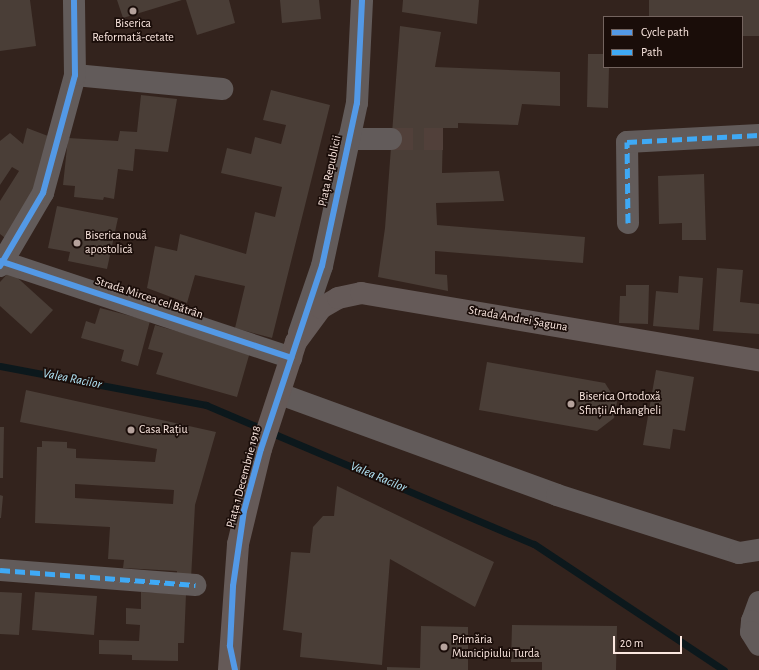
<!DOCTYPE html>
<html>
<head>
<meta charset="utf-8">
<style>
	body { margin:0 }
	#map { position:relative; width:759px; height:670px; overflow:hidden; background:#33231d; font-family:"Alegreya Sans",sans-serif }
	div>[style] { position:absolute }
	.stream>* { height:7px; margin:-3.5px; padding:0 3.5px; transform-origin:3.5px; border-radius:3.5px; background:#0c181c }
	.building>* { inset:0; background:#4a3e37 }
	.minor-tunnel>* { height:22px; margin-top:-11px; transform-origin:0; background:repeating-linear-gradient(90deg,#51403a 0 22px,transparent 0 33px) }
	.minor>* { height:22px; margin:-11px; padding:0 11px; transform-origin:11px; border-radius:11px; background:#625b5a }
	.major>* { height:22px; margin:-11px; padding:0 11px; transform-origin:11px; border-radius:11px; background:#655a58 }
	.quiet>* { height:5px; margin-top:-2.5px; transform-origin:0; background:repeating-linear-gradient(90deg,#3fa9f5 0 10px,transparent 0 15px) }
	.cycleway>* { height:6px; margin:-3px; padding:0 3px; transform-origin:3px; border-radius:3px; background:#5399e6 }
	.dots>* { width:11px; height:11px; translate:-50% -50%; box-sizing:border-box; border:2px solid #1a0d09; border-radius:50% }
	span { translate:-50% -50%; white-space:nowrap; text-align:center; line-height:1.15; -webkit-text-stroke:3.5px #1a0d09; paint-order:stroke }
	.poi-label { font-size:12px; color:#fbe7e0 }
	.left { translate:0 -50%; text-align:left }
	.street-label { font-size:12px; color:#fbe7e0 }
	.water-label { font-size:13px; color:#b2e5f7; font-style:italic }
	.legend { position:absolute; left:603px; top:16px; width:140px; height:52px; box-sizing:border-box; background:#1a0d09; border:1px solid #74645f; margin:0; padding:5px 7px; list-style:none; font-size:12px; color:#fbe7e0 }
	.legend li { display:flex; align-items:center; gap:8px; height:20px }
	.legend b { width:20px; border:1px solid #74645f }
	.scale { position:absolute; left:613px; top:636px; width:69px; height:18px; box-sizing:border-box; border:2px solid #fbe7e0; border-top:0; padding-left:5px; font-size:12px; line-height:14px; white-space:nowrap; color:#fbe7e0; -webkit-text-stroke:3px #1a0d09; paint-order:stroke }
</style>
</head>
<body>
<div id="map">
	<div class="stream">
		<div style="left:0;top:366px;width:210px;rotate:10.7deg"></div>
		<div style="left:206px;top:405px;width:356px;rotate:23deg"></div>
		<div style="left:534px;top:544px;width:228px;rotate:33.6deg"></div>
	</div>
	<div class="building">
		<div style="clip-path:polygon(0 0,30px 0,36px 46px,0 51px)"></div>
		<div style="clip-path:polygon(117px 0,182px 0,123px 18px)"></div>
		<div style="clip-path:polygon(186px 0,229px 0,235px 23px,197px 35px)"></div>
		<div style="clip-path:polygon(280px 0,319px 0,321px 19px,282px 23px)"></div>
		<div style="clip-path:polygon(403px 0,479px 0,477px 24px,402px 12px)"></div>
		<div style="clip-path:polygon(649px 0,759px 0,759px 36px,742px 36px,742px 17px,649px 17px)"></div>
		<div style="clip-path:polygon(400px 26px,441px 32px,435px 67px,560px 72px,560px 106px,522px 104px,518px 125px,458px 123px,458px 128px,443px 128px,442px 173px,499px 171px,504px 201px,436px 203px,437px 225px,585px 237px,583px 263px,435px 251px,435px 274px,447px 275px,448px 291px,378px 277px,385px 228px)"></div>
		<div style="clip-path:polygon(588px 54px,604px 54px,604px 67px,609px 67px,608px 108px,587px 107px)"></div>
		<div style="clip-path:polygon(271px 90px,330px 105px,272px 338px,235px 328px,245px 286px,195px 275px,187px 303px,147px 288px,155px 246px,177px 251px,180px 234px,246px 254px,255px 212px,275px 217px,282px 187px,221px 173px,227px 148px,251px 154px,255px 137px,281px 144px,286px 125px,263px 120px)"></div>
		<div style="clip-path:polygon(141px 95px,177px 99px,168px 152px,135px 149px,133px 171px,118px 169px,114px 199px,104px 197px,103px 200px,74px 197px,75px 186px,63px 185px,68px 138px,118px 141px,120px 131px,137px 132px)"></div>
		<div style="clip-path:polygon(27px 128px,48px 136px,36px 182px,9px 241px,0 234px,0 201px,19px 171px,12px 167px,0 185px,0 141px,10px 133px,23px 144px)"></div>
		<div style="clip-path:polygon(704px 174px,706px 240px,682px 240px,682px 223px,659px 224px,658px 176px)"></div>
		<div style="clip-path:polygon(57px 206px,118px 218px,107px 269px,68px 261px,70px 252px,48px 248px)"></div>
		<div style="clip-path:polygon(717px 268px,743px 270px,740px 302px,759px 304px,759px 334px,713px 331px)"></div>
		<div style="clip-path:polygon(10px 271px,53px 310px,31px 334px,0 306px,0 282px)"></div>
		<div style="clip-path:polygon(679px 276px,703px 278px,699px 330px,653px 326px,656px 291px,678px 293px)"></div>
		<div style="clip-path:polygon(626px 285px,649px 285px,648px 324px,619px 323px,620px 296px,626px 296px)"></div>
		<div style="clip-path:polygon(100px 308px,150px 321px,138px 366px,121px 361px,124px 350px,81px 338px,86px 321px,95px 324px)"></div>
		<div style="clip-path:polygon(155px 325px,250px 352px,237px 397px,156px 374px,163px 353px,148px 349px)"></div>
		<div style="clip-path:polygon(487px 362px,605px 383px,617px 402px,614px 418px,597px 431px,479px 410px)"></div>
		<div style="clip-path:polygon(656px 370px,694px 377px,685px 431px,673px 429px,670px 449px,643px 445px)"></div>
		<div style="clip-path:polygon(evenodd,26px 390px,216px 432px,195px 505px,191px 579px,176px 579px,177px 571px,123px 568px,124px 560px,108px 559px,110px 527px,35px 523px,37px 447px,42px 447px,42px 441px,67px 442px,67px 448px,76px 449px,76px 458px,155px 462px,157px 449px,20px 422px,26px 390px,75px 484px,174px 490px,173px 504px,75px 498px,75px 484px)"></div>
		<div style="clip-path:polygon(0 427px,4px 427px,3px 478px,0 478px)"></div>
		<div style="clip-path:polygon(337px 486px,494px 562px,475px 607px,390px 559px,382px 665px,300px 657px,302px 633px,283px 630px,291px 552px,310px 553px,313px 527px,323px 516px,334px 516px)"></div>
		<div style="clip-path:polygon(0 495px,3px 496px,1px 518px,0 518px)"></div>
		<div style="clip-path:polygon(0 592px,22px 593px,19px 635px,0 634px)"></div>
		<div style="clip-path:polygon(35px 592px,97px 596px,94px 635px,32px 630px)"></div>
		<div style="clip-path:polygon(141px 592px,186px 594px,184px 643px,178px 643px,178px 661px,132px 660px,132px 655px,99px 654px,99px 640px,139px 641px,140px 625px,126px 624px,126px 608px,141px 609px)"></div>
		<div style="clip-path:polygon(512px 625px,617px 626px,616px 670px,542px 670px,542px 662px,511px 662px)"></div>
		<div style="clip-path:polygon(421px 626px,468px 627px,468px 670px,387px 670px,387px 667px,420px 668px)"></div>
	</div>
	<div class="minor-tunnel">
		<div style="left:391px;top:139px;width:52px"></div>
	</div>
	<div class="minor">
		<div style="left:75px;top:75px;width:148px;rotate:5.4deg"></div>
		<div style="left:348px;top:139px;width:43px"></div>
		<div style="left:628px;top:223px;width:81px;rotate:-90.7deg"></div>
		<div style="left:627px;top:142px;width:132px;rotate:-3deg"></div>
		<div style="left:0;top:261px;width:307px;rotate:18.4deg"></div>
		<div style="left:0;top:266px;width:85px;rotate:-59.5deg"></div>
		<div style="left:43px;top:193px;width:122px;rotate:-74.8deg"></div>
		<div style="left:75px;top:75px;width:75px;rotate:-90.8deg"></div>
		<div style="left:299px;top:333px;width:71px;rotate:-71.1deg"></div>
		<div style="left:322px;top:266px;width:167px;rotate:-77.9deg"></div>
		<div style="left:357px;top:103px;width:103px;rotate:-87.2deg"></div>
		<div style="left:280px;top:394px;width:295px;rotate:20deg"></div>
		<div style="left:557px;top:495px;width:191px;rotate:17.7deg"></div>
		<div style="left:739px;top:553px;width:20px;rotate:-9deg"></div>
		<div style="left:0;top:570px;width:196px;rotate:4.4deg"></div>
		<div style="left:759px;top:602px;width:20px;rotate:110deg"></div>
		<div style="left:752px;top:621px;width:11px;rotate:95deg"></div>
		<div style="left:751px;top:632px;width:15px;rotate:58deg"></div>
	</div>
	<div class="major">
		<div style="left:229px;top:670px;width:126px;rotate:-85.9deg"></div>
		<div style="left:238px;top:544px;width:98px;rotate:-76.4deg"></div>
		<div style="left:261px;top:449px;width:113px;rotate:-71.9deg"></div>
		<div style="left:296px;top:342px;width:42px;rotate:-53.7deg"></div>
		<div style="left:321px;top:308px;width:20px;rotate:-30deg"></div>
		<div style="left:338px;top:298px;width:24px;rotate:-12deg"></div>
		<div style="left:361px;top:293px;width:404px;rotate:9.6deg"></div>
	</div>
	<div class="quiet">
		<div style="left:628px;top:223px;width:81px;rotate:-90.7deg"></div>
		<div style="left:627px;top:142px;width:132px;rotate:-3deg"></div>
		<div style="left:0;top:570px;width:196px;rotate:4.4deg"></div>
	</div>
	<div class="cycleway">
		<div style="left:0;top:261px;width:307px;rotate:18.4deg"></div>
		<div style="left:0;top:266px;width:85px;rotate:-59.5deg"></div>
		<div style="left:43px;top:193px;width:122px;rotate:-74.8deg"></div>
		<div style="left:75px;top:75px;width:75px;rotate:-90.8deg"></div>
		<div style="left:235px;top:670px;width:25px;rotate:-102deg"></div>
		<div style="left:230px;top:646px;width:60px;rotate:-87.1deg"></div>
		<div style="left:233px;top:586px;width:76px;rotate:-81.7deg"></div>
		<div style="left:244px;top:511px;width:64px;rotate:-74.7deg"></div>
		<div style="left:261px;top:449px;width:193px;rotate:-71.6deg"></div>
		<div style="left:322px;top:266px;width:167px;rotate:-77.9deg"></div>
		<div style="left:357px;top:103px;width:103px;rotate:-87.2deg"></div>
	</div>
	<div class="dots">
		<div style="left:133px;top:11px;background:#b5a29c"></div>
		<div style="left:77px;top:243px;background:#b5a29c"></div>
		<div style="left:571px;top:404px;background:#b5a29c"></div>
		<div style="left:131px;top:430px;background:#b5a29c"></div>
		<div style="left:444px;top:647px;background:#b5a29c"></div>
	</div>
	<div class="poi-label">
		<span style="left:133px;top:31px">Biserica<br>Reformată-cetate</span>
		<span class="left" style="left:85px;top:243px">Biserica nouă<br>apostolică</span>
		<span class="left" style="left:579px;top:404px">Biserica Ortodoxă<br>Sfinții Arhangheli</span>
		<span class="left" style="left:139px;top:430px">Casa Rațiu</span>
		<span class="left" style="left:452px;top:647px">Primăria<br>Municipiului Turda</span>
	</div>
	<div class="street-label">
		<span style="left:330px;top:171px;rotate:-78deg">Piața Republicii</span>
		<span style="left:149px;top:298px;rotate:18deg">Strada Mircea cel Bătrân</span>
		<span style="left:518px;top:319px;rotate:10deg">Strada Andrei Șaguna</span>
		<span style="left:244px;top:477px;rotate:-75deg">Piața 1 Decembrie 1918</span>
	</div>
	<div class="water-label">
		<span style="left:72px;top:380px;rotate:11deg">Valea Racilor</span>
		<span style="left:378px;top:478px;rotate:23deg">Valea Racilor</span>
	</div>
	<ul class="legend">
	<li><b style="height:5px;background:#5399e6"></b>Cycle path</li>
	<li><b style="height:5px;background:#3fa9f5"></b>Path</li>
	</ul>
	<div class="scale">20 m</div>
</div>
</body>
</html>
